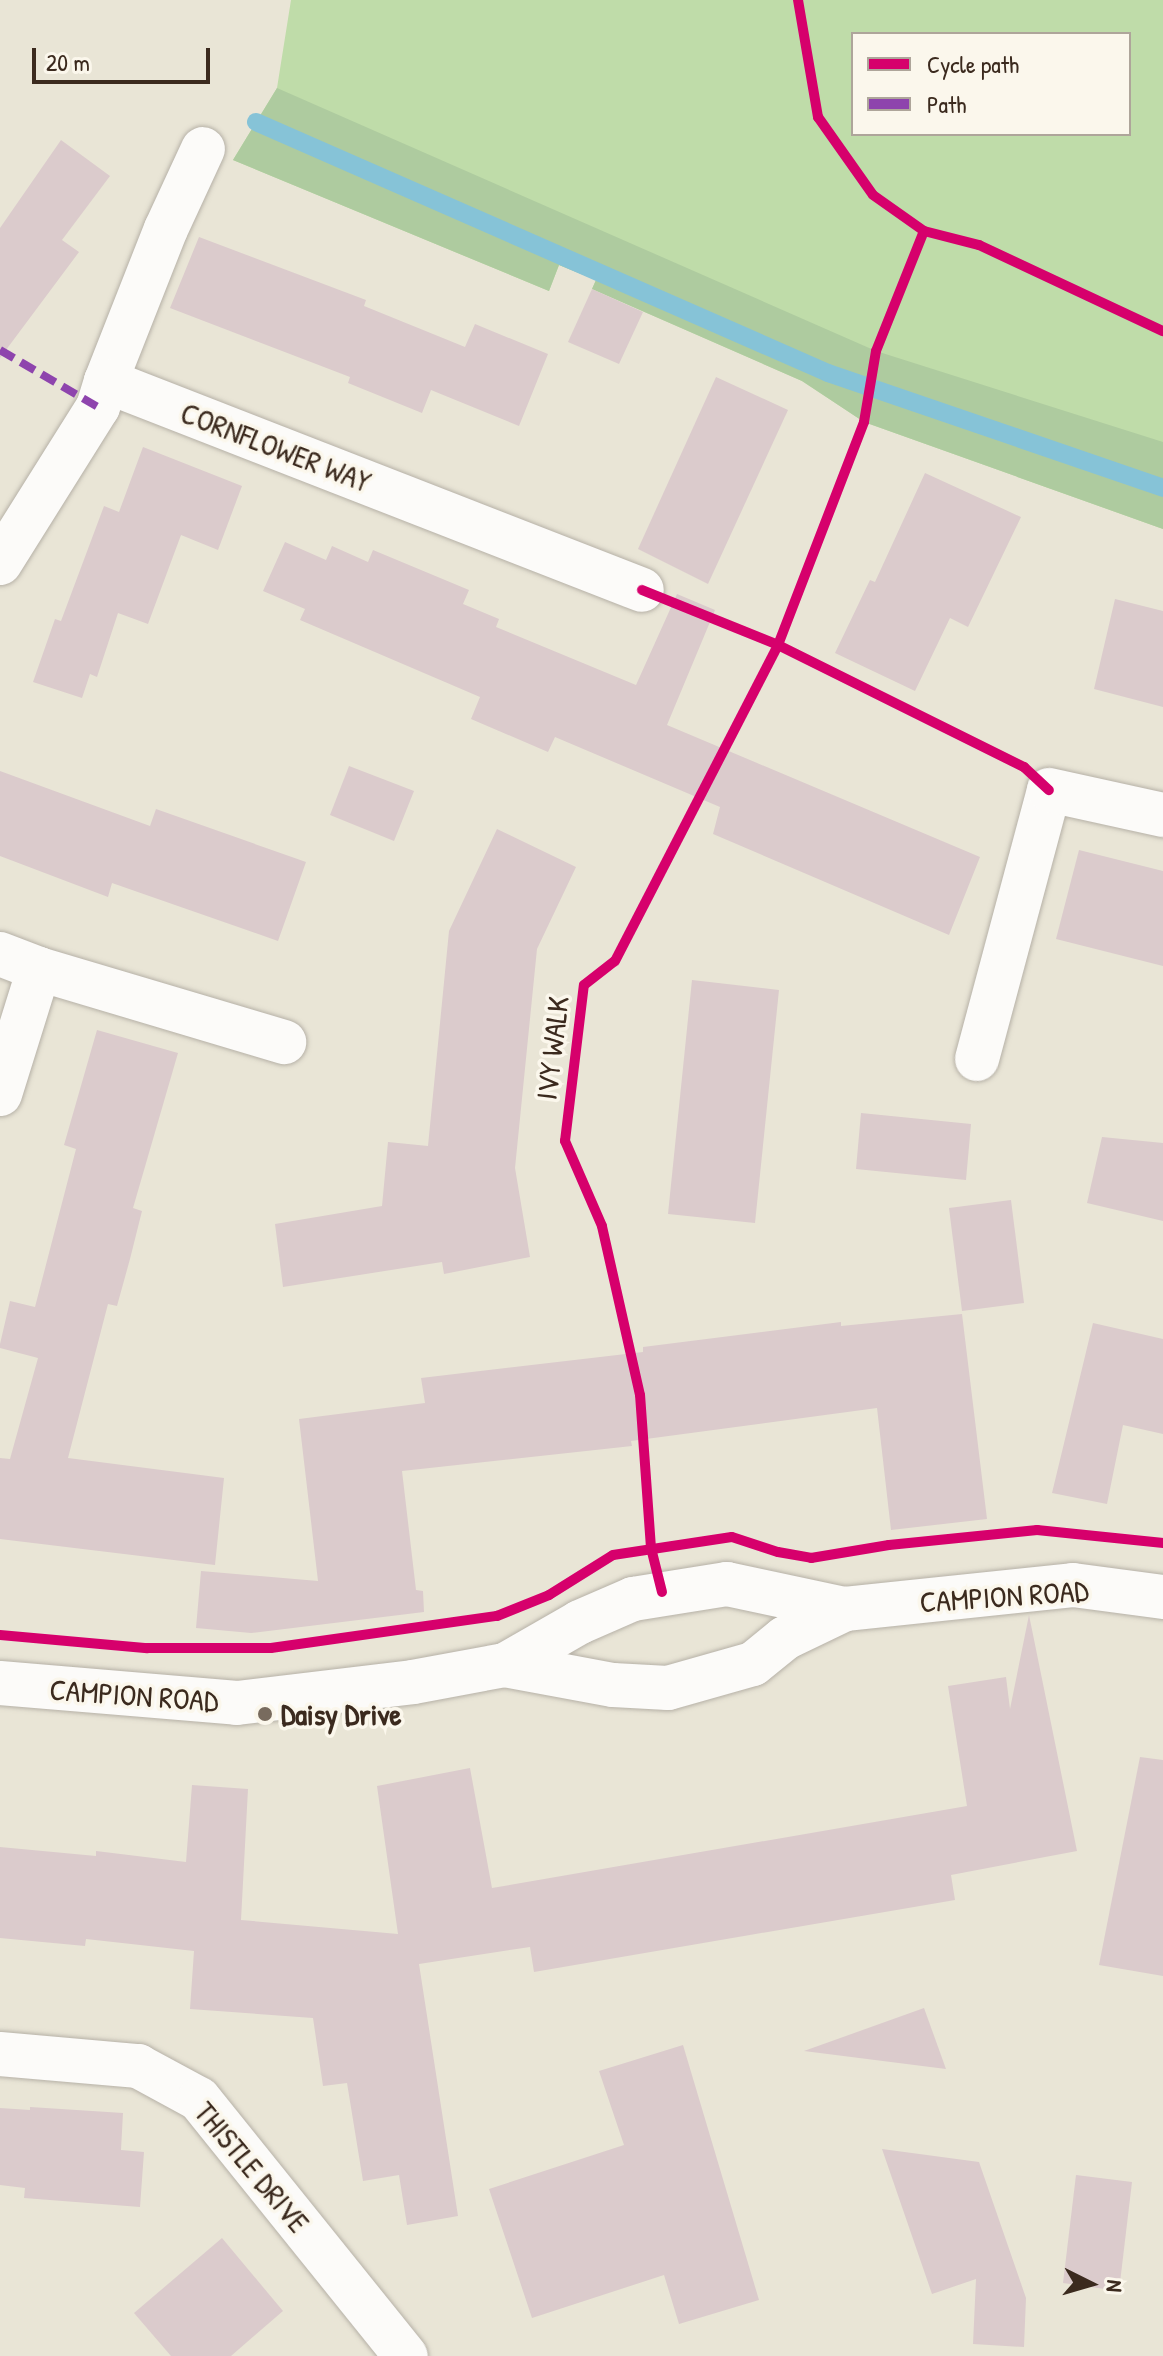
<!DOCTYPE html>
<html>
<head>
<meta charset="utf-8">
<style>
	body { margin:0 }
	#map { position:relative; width:1163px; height:2356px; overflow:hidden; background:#e9e5d6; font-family:"Patrick Hand",sans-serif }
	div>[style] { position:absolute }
	.green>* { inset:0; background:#bfdca9 }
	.forest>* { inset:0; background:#aecb9f }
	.stream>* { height:18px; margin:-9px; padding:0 9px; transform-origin:9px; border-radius:9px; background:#86c3d7 }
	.building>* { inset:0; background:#dbcbcc }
	.roads { filter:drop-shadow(0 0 2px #b6b1a7) drop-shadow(0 0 2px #b6b1a7) }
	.minor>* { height:44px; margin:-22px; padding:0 22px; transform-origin:22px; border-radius:22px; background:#fcfbf9 }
	.quiet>* { height:8px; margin-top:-4px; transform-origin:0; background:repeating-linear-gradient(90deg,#8e44ad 0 16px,transparent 0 24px) }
	.cycleway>* { height:10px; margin:-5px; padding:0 5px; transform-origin:5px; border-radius:5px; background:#d6006c }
	.dots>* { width:22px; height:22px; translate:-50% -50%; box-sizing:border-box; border:4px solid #fbf7ec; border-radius:50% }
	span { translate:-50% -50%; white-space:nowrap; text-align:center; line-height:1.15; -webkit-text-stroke:7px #fbf7ec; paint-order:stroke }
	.street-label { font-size:30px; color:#3b2a1e }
	.poi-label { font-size:30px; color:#3b2a1e; font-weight:700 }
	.left { translate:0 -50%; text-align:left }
	.legend { position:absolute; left:851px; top:32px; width:280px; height:104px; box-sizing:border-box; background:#fbf7ec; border:2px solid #aea59a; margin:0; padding:10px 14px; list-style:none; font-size:24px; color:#3b2a1e }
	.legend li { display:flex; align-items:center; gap:16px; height:40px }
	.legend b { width:40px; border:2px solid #aea59a }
	.north { position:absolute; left:1051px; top:2244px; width:80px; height:80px; -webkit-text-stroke:6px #fbf7ec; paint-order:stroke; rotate:95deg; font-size:22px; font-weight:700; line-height:32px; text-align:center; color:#3b2a1e }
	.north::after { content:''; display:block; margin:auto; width:28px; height:36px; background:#3b2a1e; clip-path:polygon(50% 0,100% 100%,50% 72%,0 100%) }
	.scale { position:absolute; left:32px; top:48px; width:178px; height:36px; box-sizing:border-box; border:4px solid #3b2a1e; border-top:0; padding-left:10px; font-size:24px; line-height:28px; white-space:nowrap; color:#3b2a1e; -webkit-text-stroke:6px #fbf7ec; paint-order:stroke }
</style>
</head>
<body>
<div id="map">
	<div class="green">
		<div style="clip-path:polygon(evenodd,291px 0,1163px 0,1163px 529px,864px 422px,802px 381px,592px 289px,596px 280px,559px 265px,549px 291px,233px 160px,277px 88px,291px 0,853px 34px,1129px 34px,1129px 134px,853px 134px,853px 34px)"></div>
	</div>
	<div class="forest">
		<div style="clip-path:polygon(277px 88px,876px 351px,1163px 442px,1163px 529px,864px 422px,802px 381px,592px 289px,596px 280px,559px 265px,549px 291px,233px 160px)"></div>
	</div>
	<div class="stream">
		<div style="left:256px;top:122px;width:625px;rotate:23.69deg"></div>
		<div style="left:828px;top:373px;width:354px;rotate:18.9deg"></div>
	</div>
	<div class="building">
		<div style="clip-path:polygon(61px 140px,110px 176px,62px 240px,79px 252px,0 358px,0 228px)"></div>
		<div style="clip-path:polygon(199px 237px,366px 300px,364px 306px,465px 347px,475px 324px,548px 354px,519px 426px,431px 390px,422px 413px,348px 383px,350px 377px,170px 308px)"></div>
		<div style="clip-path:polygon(592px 289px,643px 312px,619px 364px,568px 342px)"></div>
		<div style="clip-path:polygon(716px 377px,788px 410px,708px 584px,638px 549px)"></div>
		<div style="clip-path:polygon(143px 447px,242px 486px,218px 550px,181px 535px,148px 624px,118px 613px,97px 677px,90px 674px,82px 698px,33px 682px,55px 619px,61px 621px,104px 506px,119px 512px)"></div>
		<div style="clip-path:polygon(925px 473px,1021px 517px,968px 627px,950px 618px,915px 691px,835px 653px,870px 580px,875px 582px)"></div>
		<div style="clip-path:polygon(285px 542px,326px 560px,332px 546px,368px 562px,373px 550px,469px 590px,463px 604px,499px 619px,496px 627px,636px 685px,677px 594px,715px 610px,667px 725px,980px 857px,949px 935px,713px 834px,720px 807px,555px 737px,548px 752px,471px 719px,480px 697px,300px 620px,305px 609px,263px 591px)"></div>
		<div style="clip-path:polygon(1115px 599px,1163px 611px,1163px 707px,1094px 689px)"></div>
		<div style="clip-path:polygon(349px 766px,414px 791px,394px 841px,330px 815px)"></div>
		<div style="clip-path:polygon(0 771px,150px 826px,156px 809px,306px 862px,278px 941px,112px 883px,108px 897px,0 856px)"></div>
		<div style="clip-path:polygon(497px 829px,576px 867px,537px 949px,515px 1168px,530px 1257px,444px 1274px,442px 1262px,283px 1287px,275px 1224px,382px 1206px,388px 1142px,428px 1146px,449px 931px)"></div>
		<div style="clip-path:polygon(1079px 850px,1163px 871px,1163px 966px,1056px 939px)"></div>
		<div style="clip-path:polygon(692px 980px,779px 990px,755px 1223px,668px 1214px)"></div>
		<div style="clip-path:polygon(97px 1030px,178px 1053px,133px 1208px,142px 1211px,130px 1259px,117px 1306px,108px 1304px,68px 1458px,224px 1478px,215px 1565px,0 1539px,0 1458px,10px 1459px,38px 1358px,0 1348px,0 1344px,10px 1301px,35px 1307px,76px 1149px,64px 1145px)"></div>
		<div style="clip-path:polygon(861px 1113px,971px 1124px,966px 1180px,856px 1169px)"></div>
		<div style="clip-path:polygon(1102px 1137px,1163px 1143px,1163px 1221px,1087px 1203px)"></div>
		<div style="clip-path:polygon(1011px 1200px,1024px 1303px,962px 1311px,949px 1208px)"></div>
		<div style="clip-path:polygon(962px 1314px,987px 1519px,891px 1530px,877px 1408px,631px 1441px,632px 1446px,402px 1471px,416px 1590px,423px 1591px,424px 1612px,251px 1633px,196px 1628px,201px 1571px,318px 1581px,299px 1419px,425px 1403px,421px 1378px,643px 1352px,643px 1347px,841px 1322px,841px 1326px)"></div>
		<div style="clip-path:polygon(1093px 1323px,1163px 1339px,1163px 1434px,1123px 1425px,1107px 1504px,1052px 1493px)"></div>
		<div style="clip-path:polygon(1029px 1615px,1077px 1851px,951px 1875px,955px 1900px,744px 1936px,534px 1972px,530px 1947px,419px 1964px,458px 2216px,407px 2225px,399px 2175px,363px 2181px,347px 2083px,323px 2086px,313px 2018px,190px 2009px,194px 1951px,86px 1939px,85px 1946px,0 1938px,0 1847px,96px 1856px,96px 1851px,186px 1862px,192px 1785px,248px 1789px,241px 1920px,398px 1934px,377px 1786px,470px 1768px,492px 1888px,967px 1806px,948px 1686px,1006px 1677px,1010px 1709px)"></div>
		<div style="clip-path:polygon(1140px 1757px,1163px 1760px,1163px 1976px,1099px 1965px)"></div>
		<div style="clip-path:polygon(924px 2008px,946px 2069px,804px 2051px)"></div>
		<div style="clip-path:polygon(683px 2045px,759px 2300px,679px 2324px,664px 2275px,532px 2318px,489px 2189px,624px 2145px,599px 2071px)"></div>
		<div style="clip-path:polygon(30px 2107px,123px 2113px,121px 2150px,144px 2152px,140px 2207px,24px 2198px,25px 2188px,0 2185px,0 2108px,30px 2110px)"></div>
		<div style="clip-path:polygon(882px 2149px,979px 2162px,1026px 2298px,1024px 2347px,973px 2344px,976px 2279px,932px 2294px)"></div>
		<div style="clip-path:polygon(1076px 2175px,1132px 2182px,1119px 2291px,1063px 2283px)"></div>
		<div style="clip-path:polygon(222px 2238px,283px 2311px,231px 2356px,171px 2356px,134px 2313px)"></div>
	</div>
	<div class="roads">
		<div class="minor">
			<div style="left:106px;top:381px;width:163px;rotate:-68.5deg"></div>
			<div style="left:166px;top:229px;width:88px;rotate:-65.2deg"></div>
			<div style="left:0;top:563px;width:184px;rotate:-57.9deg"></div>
			<div style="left:98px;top:407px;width:27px;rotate:-73deg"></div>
			<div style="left:106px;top:381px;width:575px;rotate:21.3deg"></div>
			<div style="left:0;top:954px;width:42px;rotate:21deg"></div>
			<div style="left:39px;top:969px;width:131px;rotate:107.3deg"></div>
			<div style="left:39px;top:969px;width:256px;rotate:16.6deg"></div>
			<div style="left:977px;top:1059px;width:278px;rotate:-75deg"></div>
			<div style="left:1049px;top:790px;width:117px;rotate:12.4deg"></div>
			<div style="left:505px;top:1665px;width:110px;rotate:10.5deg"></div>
			<div style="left:613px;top:1685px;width:55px;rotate:3.1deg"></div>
			<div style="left:668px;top:1688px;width:88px;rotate:-15.8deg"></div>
			<div style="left:753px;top:1664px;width:41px;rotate:-39.1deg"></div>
			<div style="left:785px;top:1638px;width:67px;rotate:-25.8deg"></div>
			<div style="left:0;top:1683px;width:238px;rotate:4.8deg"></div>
			<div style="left:237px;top:1703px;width:177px;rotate:-6.8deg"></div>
			<div style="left:413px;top:1682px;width:94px;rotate:-10.5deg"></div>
			<div style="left:505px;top:1665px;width:86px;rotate:-29.8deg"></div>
			<div style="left:580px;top:1622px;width:58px;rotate:-23.5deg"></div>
			<div style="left:633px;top:1599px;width:95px;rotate:-9.1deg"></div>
			<div style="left:727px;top:1584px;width:121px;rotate:12deg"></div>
			<div style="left:845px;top:1609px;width:229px;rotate:-6deg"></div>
			<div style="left:1073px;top:1585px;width:91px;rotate:7.6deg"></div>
			<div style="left:0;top:2054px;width:139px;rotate:5deg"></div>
			<div style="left:138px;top:2066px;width:69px;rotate:28.4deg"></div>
			<div style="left:199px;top:2099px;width:330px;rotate:51.2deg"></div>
		</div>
	</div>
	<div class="quiet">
		<div style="left:0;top:350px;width:113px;rotate:30.2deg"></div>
	</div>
	<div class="cycleway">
		<div style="left:798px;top:0;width:119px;rotate:80.3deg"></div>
		<div style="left:818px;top:117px;width:95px;rotate:54.8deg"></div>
		<div style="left:873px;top:195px;width:62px;rotate:35.2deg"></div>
		<div style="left:642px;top:590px;width:147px;rotate:22deg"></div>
		<div style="left:778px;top:645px;width:275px;rotate:26.4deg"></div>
		<div style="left:1024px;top:767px;width:34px;rotate:43deg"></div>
		<div style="left:662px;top:1592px;width:45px;rotate:-104deg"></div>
		<div style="left:651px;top:1548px;width:153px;rotate:-94.1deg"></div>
		<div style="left:640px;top:1395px;width:173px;rotate:-102.7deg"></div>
		<div style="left:602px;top:1226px;width:93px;rotate:-113.5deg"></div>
		<div style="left:565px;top:1141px;width:157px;rotate:-83.1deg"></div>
		<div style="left:584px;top:985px;width:39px;rotate:-38deg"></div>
		<div style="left:615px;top:961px;width:356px;rotate:-62.7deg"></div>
		<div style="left:778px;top:645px;width:239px;rotate:-68.9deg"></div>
		<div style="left:864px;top:422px;width:72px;rotate:-80.4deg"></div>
		<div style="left:876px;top:351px;width:129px;rotate:-68.2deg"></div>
		<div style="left:924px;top:231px;width:57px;rotate:14.3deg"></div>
		<div style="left:979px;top:245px;width:203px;rotate:25.1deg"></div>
		<div style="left:0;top:1635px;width:148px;rotate:5.1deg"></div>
		<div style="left:147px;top:1648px;width:124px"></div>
		<div style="left:271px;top:1648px;width:228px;rotate:-8.1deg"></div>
		<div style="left:497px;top:1616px;width:56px;rotate:-22deg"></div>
		<div style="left:549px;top:1595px;width:75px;rotate:-32deg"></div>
		<div style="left:613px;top:1555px;width:120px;rotate:-8.6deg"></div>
		<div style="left:732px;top:1537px;width:48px;rotate:18.1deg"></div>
		<div style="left:778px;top:1552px;width:34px;rotate:10deg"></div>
		<div style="left:811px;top:1558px;width:79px;rotate:-9.5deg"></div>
		<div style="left:889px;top:1545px;width:149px;rotate:-5.8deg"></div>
		<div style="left:1037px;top:1530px;width:127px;rotate:5.9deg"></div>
	</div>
	<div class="dots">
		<div style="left:265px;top:1714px;background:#786b5e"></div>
	</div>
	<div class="street-label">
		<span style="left:276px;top:447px;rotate:21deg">CORNFLOWER WAY</span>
		<span style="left:552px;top:1048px;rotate:-83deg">IVY WALK</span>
		<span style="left:1004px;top:1596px;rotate:-4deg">CAMPION ROAD</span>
		<span style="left:134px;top:1695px;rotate:4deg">CAMPION ROAD</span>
		<span style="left:252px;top:2167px;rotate:50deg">THISTLE DRIVE</span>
	</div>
	<div class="poi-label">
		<span class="left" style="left:281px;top:1714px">Daisy Drive</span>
	</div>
	<ul class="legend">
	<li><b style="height:10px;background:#d6006c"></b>Cycle path</li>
	<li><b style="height:10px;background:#8e44ad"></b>Path</li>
	</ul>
	<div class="north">N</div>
	<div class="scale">20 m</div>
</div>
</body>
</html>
